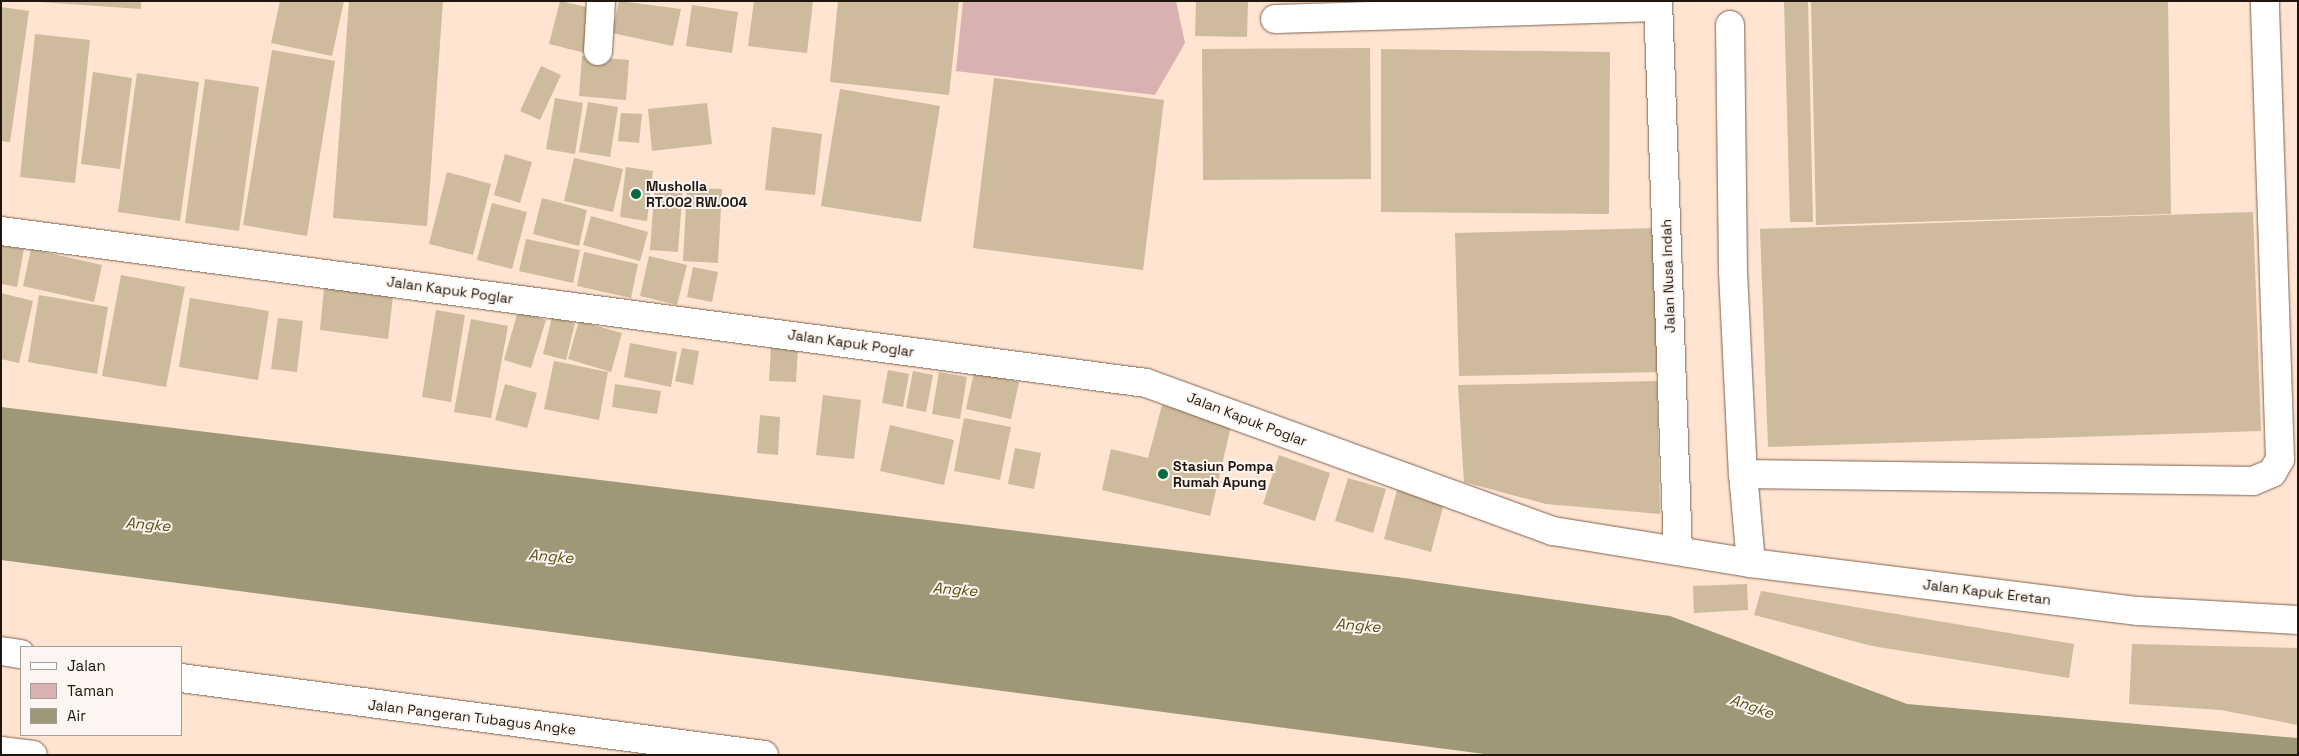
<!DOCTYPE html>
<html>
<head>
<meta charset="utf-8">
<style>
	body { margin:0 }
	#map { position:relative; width:2299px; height:756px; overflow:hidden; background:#fee4d1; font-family:"Space Grotesk",sans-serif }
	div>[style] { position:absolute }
	.green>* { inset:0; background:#d8b1b0 }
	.water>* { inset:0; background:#9f9876 }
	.building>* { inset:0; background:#ceba9c }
	.roads { filter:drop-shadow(0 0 1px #7e624e) drop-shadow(0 0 1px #7e624e) }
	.minor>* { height:28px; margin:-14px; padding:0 14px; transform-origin:14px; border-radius:14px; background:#fff }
	.major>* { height:28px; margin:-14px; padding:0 14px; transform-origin:14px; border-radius:14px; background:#fff }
	.dots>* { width:14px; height:14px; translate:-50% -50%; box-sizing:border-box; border:2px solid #fcf5f1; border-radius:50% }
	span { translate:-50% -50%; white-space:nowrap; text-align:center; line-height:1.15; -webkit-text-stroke:4px #fcf5f1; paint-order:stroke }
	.poi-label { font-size:14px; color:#21160d; font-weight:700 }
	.left { translate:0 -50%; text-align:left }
	.street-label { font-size:14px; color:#21160d }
	.water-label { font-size:15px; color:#594e10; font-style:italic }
	.frame { position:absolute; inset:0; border:2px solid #21160d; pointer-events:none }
	.legend { position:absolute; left:20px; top:646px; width:162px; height:90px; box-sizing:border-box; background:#fcf5f1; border:1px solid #a49c96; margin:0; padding:6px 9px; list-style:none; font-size:15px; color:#21160d }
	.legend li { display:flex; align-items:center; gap:10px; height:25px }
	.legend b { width:25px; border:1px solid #a49c96 }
</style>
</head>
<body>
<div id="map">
	<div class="green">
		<div style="clip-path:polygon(963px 1px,1176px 1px,1185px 43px,1155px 95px,956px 71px)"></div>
	</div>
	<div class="water">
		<div style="clip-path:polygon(1px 407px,1404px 578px,1670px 616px,1907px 704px,2298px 738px,2298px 755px,1492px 755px,1px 560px)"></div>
	</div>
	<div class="building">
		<div style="clip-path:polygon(25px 1px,141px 1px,141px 9px)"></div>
		<div style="clip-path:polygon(280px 1px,344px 1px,332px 56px,271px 43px)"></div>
		<div style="clip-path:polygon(349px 1px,443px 1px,427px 226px,333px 218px)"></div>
		<div style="clip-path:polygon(560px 1px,595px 9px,585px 53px,549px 44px)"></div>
		<div style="clip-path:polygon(619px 1px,681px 9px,673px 46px,612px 33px)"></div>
		<div style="clip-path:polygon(754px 1px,813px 1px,807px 53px,748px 46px)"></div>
		<div style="clip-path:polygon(838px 1px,959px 1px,949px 95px,830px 82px)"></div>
		<div style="clip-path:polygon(1196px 1px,1248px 1px,1247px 37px,1195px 36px)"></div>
		<div style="clip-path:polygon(1784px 1px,1808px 1px,1813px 222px,1790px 222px)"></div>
		<div style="clip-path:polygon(1811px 1px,2168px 1px,2171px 214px,1816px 225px)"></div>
		<div style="clip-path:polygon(692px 5px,738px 12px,732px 53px,686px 46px)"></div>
		<div style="clip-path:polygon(1px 7px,29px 11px,10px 142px,1px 141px)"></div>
		<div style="clip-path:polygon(35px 34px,90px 40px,75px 183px,20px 177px)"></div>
		<div style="clip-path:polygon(1370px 48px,1371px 179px,1203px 180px,1202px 49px)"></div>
		<div style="clip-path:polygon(1381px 49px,1610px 52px,1609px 214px,1381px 212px)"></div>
		<div style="clip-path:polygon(272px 50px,335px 61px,307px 236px,243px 225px)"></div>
		<div style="clip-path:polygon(582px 56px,629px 60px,626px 100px,579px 96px)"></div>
		<div style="clip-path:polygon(541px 66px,561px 75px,540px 120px,520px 111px)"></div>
		<div style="clip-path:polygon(93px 72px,132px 78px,120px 169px,81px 164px)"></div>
		<div style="clip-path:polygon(137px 73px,199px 82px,180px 221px,118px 212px)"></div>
		<div style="clip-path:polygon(994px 78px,1164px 100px,1143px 270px,973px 248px)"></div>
		<div style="clip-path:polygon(205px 79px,259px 87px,239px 231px,185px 223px)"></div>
		<div style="clip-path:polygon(840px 89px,940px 106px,921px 222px,821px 206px)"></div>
		<div style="clip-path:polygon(555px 98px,583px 103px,575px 154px,546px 149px)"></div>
		<div style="clip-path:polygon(588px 102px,618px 107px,610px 157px,579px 152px)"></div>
		<div style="clip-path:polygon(707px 103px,712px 144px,652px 151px,648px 109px)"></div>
		<div style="clip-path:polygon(621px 113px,642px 114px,639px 143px,618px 141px)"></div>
		<div style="clip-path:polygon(772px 127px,822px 134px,815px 195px,765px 190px)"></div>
		<div style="clip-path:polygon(505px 154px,532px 162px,520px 203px,494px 195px)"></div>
		<div style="clip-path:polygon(574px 158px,623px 169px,613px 212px,564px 201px)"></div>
		<div style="clip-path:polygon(626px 167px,653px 171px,647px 221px,620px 217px)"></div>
		<div style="clip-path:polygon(447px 172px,491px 184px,473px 255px,429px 244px)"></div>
		<div style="clip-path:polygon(655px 183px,683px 185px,678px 252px,650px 250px)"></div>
		<div style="clip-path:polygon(687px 188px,722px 189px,718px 263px,683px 261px)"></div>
		<div style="clip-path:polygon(542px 198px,587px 210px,579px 246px,533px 234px)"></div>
		<div style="clip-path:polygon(492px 203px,527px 212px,512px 269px,477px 260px)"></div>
		<div style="clip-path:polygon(2253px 212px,2261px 431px,1768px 447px,1760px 229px)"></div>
		<div style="clip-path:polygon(591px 216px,648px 232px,640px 261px,583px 245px)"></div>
		<div style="clip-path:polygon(1658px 228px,1662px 372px,1459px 376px,1455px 233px)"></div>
		<div style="clip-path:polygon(526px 239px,580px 250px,573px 283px,519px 271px)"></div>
		<div style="clip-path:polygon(1px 245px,24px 249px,17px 287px,1px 284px)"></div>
		<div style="clip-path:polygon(31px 249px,102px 265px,94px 302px,23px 286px)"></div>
		<div style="clip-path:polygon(584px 252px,638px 264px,631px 298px,577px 286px)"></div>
		<div style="clip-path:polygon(649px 256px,687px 265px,677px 305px,640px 296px)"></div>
		<div style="clip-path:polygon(693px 267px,718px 272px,712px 302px,687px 297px)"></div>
		<div style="clip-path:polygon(121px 275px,185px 287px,166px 387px,102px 376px)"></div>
		<div style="clip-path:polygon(324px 288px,393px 296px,388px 339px,320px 330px)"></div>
		<div style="clip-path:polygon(1px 293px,33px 301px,19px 363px,1px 359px)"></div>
		<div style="clip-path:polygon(39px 295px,108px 307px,97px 374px,28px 362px)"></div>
		<div style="clip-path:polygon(190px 298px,269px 311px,258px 380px,179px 367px)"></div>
		<div style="clip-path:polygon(436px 310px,465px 315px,451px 402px,422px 397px)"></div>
		<div style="clip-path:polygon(518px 311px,546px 320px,531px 368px,504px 360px)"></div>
		<div style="clip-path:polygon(552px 317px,575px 323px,566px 360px,543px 354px)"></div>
		<div style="clip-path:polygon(278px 318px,303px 321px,297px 372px,271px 369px)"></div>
		<div style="clip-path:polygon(471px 319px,508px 326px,491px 418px,454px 412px)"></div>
		<div style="clip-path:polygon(579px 321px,622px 333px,611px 372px,568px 359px)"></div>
		<div style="clip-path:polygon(630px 343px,677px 352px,671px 387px,624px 377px)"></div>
		<div style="clip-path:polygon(771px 345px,798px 347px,796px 382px,769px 381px)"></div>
		<div style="clip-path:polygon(682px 348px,699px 351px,693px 385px,675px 381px)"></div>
		<div style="clip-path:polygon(554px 361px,608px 372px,599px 420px,544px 409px)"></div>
		<div style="clip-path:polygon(888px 370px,909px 374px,903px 407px,882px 403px)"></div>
		<div style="clip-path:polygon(913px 371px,933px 375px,926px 412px,906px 408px)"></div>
		<div style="clip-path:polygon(939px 372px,967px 377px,960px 419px,932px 414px)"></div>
		<div style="clip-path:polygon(974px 372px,1019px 382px,1011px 419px,966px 409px)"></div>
		<div style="clip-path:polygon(1657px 381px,1660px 514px,1546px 504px,1464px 482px,1458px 385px)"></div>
		<div style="clip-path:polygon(505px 384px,537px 393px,527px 428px,495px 420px)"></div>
		<div style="clip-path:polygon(615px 384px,661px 391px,657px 414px,612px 407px)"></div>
		<div style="clip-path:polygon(823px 395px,861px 400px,854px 459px,816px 455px)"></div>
		<div style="clip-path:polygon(1162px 405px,1232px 422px,1210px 516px,1102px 490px,1111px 449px,1148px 458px)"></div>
		<div style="clip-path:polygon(760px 415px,780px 417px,778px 455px,757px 453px)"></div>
		<div style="clip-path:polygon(964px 418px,1011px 427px,1000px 480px,954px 471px)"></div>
		<div style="clip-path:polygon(890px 425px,954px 440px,944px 485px,880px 471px)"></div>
		<div style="clip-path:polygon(1015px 448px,1041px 453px,1034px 489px,1008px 484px)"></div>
		<div style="clip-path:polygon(1279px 455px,1330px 473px,1315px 521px,1263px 504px)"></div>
		<div style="clip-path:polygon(1348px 478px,1386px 489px,1373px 533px,1335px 521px)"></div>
		<div style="clip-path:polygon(1397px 490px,1444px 503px,1431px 552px,1384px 539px)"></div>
		<div style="clip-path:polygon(1747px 584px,1748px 610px,1694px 613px,1693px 586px)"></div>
		<div style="clip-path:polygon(1761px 591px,2074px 644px,2069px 678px,1872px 646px,1754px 615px)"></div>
		<div style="clip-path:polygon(2132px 644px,2298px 648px,2298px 725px,2221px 710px,2129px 704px)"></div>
	</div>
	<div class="roads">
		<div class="minor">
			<div style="left:1658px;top:1px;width:550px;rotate:87.92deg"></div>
			<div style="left:1275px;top:19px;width:383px;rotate:-1.8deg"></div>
			<div style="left:1730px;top:25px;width:247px;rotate:89.3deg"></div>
			<div style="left:1733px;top:272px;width:202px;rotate:87.2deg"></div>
			<div style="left:598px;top:51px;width:50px;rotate:-86.6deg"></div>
			<div style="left:1px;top:231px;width:1155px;rotate:7.56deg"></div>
			<div style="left:1146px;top:383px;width:433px;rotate:20deg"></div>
			<div style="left:1553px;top:531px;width:201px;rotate:9.2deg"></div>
			<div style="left:1751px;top:563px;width:390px;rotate:7.1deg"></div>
			<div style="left:2138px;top:611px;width:160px;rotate:3.2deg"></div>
			<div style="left:1751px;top:563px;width:89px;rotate:-95.1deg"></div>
			<div style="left:1743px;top:474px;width:510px;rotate:0.79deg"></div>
			<div style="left:2253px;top:481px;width:21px;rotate:-23deg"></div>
			<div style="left:2272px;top:473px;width:16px;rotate:-60deg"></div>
			<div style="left:2280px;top:459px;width:458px;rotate:-91.9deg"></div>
		</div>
		<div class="major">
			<div style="left:1px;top:651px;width:20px;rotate:9deg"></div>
			<div style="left:181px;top:678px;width:588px;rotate:7.52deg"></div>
			<div style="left:1px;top:751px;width:32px;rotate:7deg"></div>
		</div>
	</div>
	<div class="dots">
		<div style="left:636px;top:194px;background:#016a40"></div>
		<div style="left:1163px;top:474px;background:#016a40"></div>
	</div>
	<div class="poi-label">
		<span class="left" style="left:646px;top:194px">Musholla<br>RT.002 RW.004</span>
		<span class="left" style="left:1173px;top:474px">Stasiun Pompa<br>Rumah Apung</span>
	</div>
	<div class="street-label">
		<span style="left:1668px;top:276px;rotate:-92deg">Jalan Nusa Indah</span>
		<span style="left:450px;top:290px;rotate:8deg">Jalan Kapuk Poglar</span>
		<span style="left:851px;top:343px;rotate:8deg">Jalan Kapuk Poglar</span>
		<span style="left:1247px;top:419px;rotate:21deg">Jalan Kapuk Poglar</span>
		<span style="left:1987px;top:592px;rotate:7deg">Jalan Kapuk Eretan</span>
		<span style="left:472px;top:717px;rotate:7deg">Jalan Pangeran Tubagus Angke</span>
	</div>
	<div class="water-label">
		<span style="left:148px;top:524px;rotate:5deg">Angke</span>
		<span style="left:551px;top:556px;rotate:5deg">Angke</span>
		<span style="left:955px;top:589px;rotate:5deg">Angke</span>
		<span style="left:1358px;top:625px;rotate:5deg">Angke</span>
		<span style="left:1752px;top:706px;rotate:20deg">Angke</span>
	</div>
	<div class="frame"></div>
	<ul class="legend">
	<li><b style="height:6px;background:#fff"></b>Jalan</li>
	<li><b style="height:14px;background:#d8b1b0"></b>Taman</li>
	<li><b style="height:14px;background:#9f9876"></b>Air</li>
	</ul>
</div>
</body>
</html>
